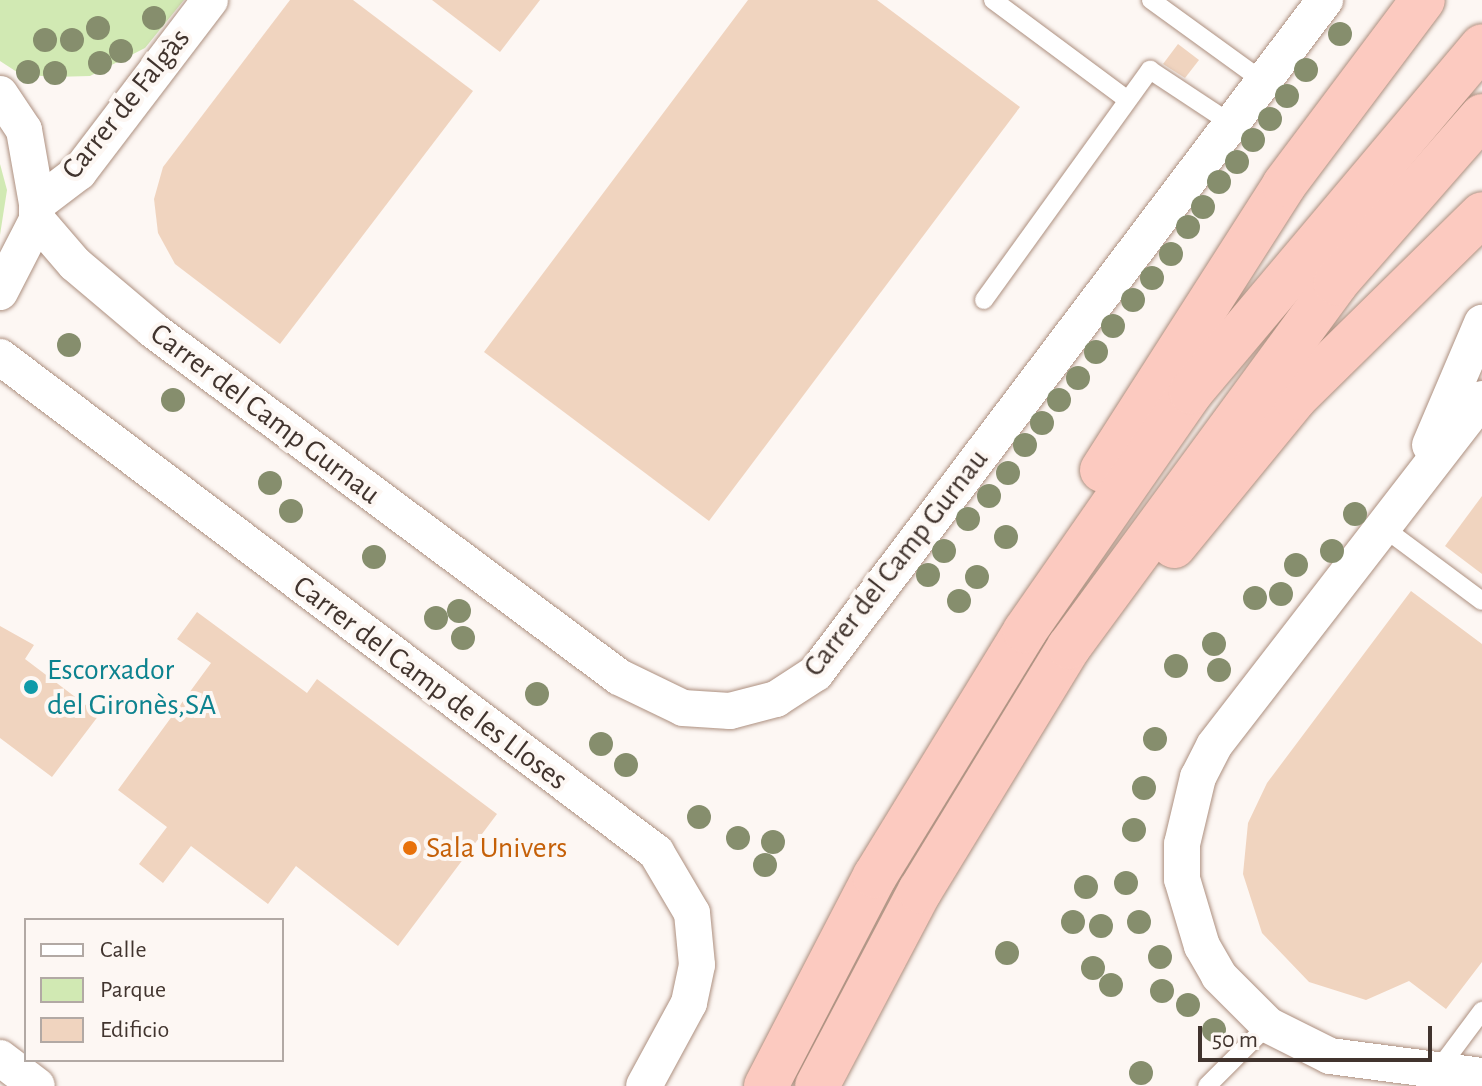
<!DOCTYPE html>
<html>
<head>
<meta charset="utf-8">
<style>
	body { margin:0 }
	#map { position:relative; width:1482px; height:1086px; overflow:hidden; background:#fdf7f3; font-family:"Alegreya Sans",sans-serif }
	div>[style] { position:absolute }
	.green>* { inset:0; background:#d1e9b3 }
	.building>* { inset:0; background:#f0d4bf }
	.roads { filter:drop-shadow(0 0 2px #ad9080) drop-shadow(0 0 2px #ad9080) }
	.service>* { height:18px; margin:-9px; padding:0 9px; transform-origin:9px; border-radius:9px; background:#fff }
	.minor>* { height:36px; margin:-18px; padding:0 18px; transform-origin:18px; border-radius:18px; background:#fff }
	.trunk>* { height:44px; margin:-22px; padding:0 22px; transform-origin:22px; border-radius:22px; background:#fccac0 }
	.trees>* { width:24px; height:24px; margin:-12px; border-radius:50%; background:#868e6d }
	.dots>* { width:22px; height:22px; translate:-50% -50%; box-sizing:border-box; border:4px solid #fdf7f3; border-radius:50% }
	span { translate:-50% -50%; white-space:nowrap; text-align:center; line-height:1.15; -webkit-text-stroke:8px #fdf7f3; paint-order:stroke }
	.street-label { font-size:30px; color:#41342e }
	.culture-label { font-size:30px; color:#0d838f }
	.left { translate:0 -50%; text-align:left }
	.food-label { font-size:30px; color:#c56008 }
	.legend { position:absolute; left:24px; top:918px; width:260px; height:144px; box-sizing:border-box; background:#fdf7f3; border:2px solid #b2a9a4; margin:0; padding:10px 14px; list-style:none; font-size:24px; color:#41342e }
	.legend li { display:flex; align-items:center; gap:16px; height:40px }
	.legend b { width:40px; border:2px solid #b2a9a4 }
	.scale { position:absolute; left:1198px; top:1026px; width:234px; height:36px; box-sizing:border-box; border:4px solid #41342e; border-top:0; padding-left:10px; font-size:24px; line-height:28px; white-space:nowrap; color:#41342e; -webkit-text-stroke:6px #fdf7f3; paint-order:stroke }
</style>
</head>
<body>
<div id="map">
	<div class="green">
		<div style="clip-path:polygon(0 0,184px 0,145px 48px,90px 76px,53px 77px,20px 74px,0 61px)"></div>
		<div style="clip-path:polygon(0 164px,7px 190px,0 235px)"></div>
	</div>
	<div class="building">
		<div style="clip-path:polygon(290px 0,353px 0,473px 91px,280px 344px,175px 264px,158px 233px,154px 199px,163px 167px)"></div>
		<div style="clip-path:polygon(432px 0,540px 0,500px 52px)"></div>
		<div style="clip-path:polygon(748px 0,877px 0,1020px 107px,709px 521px,484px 352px)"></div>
		<div style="clip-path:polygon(1178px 44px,1199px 60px,1185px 78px,1163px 64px)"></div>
		<div style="clip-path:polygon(1482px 496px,1482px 574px,1445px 546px)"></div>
		<div style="clip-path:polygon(1411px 591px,1482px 644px,1482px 962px,1446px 1009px,1409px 981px,1366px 1000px,1309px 982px,1262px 933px,1243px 874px,1248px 823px,1267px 783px)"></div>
		<div style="clip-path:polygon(197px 612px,307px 693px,317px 679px,497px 814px,398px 946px,296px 866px,268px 904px,191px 846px,163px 883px,139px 864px,167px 827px,118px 790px,211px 663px,177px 639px)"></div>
		<div style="clip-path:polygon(0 626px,34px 645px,25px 659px,99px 715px,52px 777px,0 738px)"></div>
	</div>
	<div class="roads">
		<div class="service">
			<div style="left:993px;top:0;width:164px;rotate:36.6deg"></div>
			<div style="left:1151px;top:0;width:138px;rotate:35.9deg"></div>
			<div style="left:984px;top:300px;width:284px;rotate:-54.2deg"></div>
			<div style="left:1150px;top:70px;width:98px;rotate:33.4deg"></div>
			<div style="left:1384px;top:528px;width:122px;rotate:36.7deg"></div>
			<div style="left:1438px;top:1070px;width:74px;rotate:-53.3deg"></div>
			<div style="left:1207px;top:1086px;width:86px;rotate:-45deg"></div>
		</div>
		<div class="minor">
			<div style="left:0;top:94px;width:43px;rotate:56.3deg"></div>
			<div style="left:24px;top:130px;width:75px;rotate:80deg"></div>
			<div style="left:37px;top:204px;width:16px;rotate:90deg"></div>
			<div style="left:37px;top:220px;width:81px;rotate:117.2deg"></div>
			<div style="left:37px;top:204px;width:53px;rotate:-37.3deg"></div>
			<div style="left:79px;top:172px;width:216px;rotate:-52.7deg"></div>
			<div style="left:37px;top:220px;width:58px;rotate:49.2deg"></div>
			<div style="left:75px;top:264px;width:102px;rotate:40.2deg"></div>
			<div style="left:153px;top:330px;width:581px;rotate:36.67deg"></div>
			<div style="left:619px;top:677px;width:71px;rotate:25.8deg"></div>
			<div style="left:683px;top:708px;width:47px;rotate:3.7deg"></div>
			<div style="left:730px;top:711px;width:48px;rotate:-14.6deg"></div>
			<div style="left:776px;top:699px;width:48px;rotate:-33deg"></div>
			<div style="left:816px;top:673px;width:844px;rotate:-52.9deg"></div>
			<div style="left:0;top:357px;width:822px;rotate:37.04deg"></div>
			<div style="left:656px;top:852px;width:71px;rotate:59.5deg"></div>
			<div style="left:692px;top:913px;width:52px;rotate:84.5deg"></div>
			<div style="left:697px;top:965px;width:39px;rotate:102deg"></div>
			<div style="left:689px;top:1003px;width:94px;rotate:118.5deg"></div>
			<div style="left:1482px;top:399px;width:438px;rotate:127.7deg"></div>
			<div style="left:1214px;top:746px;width:35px;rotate:117deg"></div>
			<div style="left:1198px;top:777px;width:69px;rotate:103.4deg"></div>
			<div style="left:1182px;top:844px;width:35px;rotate:90deg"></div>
			<div style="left:1182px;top:879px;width:70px;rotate:73.4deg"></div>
			<div style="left:1202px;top:946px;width:34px;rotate:60deg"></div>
			<div style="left:1219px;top:976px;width:69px;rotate:45deg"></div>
			<div style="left:1268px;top:1025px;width:69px;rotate:26.6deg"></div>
			<div style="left:1330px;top:1056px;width:153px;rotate:7.5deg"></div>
			<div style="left:1430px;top:445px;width:133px;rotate:-66.9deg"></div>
			<div style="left:0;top:1058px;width:46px;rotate:37.1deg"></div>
		</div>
		<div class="trunk">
			<div style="left:1102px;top:470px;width:338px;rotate:-57.4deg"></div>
			<div style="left:1284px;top:185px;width:231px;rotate:-53.1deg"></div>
			<div style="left:1174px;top:546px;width:191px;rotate:-50.7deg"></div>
			<div style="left:1295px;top:398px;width:262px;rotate:-44.5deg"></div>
			<div style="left:766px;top:1086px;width:237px;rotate:-62.6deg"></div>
			<div style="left:875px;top:876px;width:287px;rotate:-58.5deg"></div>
			<div style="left:1025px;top:631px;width:291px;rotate:-55.2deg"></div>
			<div style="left:1191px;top:392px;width:452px;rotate:-49.9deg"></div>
			<div style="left:817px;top:1086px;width:221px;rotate:-62.2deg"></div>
			<div style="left:920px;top:891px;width:286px;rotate:-58.6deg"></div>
			<div style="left:1069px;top:647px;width:451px;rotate:-53.7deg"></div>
			<div style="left:1336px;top:283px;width:222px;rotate:-48.8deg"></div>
		</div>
	</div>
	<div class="trees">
		<div style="left:154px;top:18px"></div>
		<div style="left:98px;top:28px"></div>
		<div style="left:1340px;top:34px"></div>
		<div style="left:45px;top:40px"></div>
		<div style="left:72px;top:40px"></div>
		<div style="left:121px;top:51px"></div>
		<div style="left:100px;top:63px"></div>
		<div style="left:1306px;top:70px"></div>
		<div style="left:28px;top:72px"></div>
		<div style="left:55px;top:73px"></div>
		<div style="left:1287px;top:96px"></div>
		<div style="left:1270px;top:119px"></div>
		<div style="left:1253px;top:140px"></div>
		<div style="left:1237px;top:162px"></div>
		<div style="left:1219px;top:182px"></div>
		<div style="left:1203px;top:207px"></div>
		<div style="left:1188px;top:227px"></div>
		<div style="left:1171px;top:254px"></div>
		<div style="left:1152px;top:278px"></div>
		<div style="left:1133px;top:300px"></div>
		<div style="left:1113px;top:326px"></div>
		<div style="left:69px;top:345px"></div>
		<div style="left:1096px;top:352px"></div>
		<div style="left:1078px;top:378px"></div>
		<div style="left:173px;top:400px"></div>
		<div style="left:1059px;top:400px"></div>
		<div style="left:1042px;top:423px"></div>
		<div style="left:1025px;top:445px"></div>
		<div style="left:1008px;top:473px"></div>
		<div style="left:270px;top:483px"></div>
		<div style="left:989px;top:496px"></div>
		<div style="left:291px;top:511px"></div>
		<div style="left:1355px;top:514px"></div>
		<div style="left:968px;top:519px"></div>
		<div style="left:1006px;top:537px"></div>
		<div style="left:944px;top:551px"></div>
		<div style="left:1332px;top:551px"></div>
		<div style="left:374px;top:557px"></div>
		<div style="left:1296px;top:565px"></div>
		<div style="left:928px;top:575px"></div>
		<div style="left:977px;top:577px"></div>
		<div style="left:1281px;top:594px"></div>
		<div style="left:1255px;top:598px"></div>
		<div style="left:959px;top:601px"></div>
		<div style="left:459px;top:611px"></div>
		<div style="left:436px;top:618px"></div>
		<div style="left:463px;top:638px"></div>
		<div style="left:1214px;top:644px"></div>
		<div style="left:1176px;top:666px"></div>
		<div style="left:1219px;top:670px"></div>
		<div style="left:537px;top:694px"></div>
		<div style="left:1155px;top:739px"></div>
		<div style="left:601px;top:744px"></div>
		<div style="left:626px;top:765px"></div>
		<div style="left:1144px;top:788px"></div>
		<div style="left:699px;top:817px"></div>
		<div style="left:1134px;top:830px"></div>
		<div style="left:738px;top:838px"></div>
		<div style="left:773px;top:842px"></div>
		<div style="left:765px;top:865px"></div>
		<div style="left:1126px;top:883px"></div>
		<div style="left:1086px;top:887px"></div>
		<div style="left:1073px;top:922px"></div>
		<div style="left:1139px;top:922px"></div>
		<div style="left:1101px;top:926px"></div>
		<div style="left:1007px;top:953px"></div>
		<div style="left:1160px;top:957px"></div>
		<div style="left:1093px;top:968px"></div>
		<div style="left:1111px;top:985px"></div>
		<div style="left:1162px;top:991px"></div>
		<div style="left:1188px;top:1005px"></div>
		<div style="left:1214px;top:1030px"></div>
		<div style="left:1141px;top:1073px"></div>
	</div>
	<div class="dots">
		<div style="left:31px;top:687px;background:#0f9aa8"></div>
		<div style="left:410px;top:848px;background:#e8710a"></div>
	</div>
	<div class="street-label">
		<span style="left:126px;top:104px;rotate:-51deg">Carrer de Falgàs</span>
		<span style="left:265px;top:414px;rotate:37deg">Carrer del Camp Gurnau</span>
		<span style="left:896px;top:563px;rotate:-52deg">Carrer del Camp Gurnau</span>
		<span style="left:430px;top:683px;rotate:37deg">Carrer del Camp de les Lloses</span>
	</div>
	<div class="culture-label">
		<span class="left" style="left:47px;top:687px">Escorxador<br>del Gironès,SA</span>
	</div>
	<div class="food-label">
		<span class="left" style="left:426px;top:848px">Sala Univers</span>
	</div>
	<ul class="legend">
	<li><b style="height:10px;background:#fff"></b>Calle</li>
	<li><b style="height:22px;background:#d1e9b3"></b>Parque</li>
	<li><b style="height:22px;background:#f0d4bf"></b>Edificio</li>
	</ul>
	<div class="scale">50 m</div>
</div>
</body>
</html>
